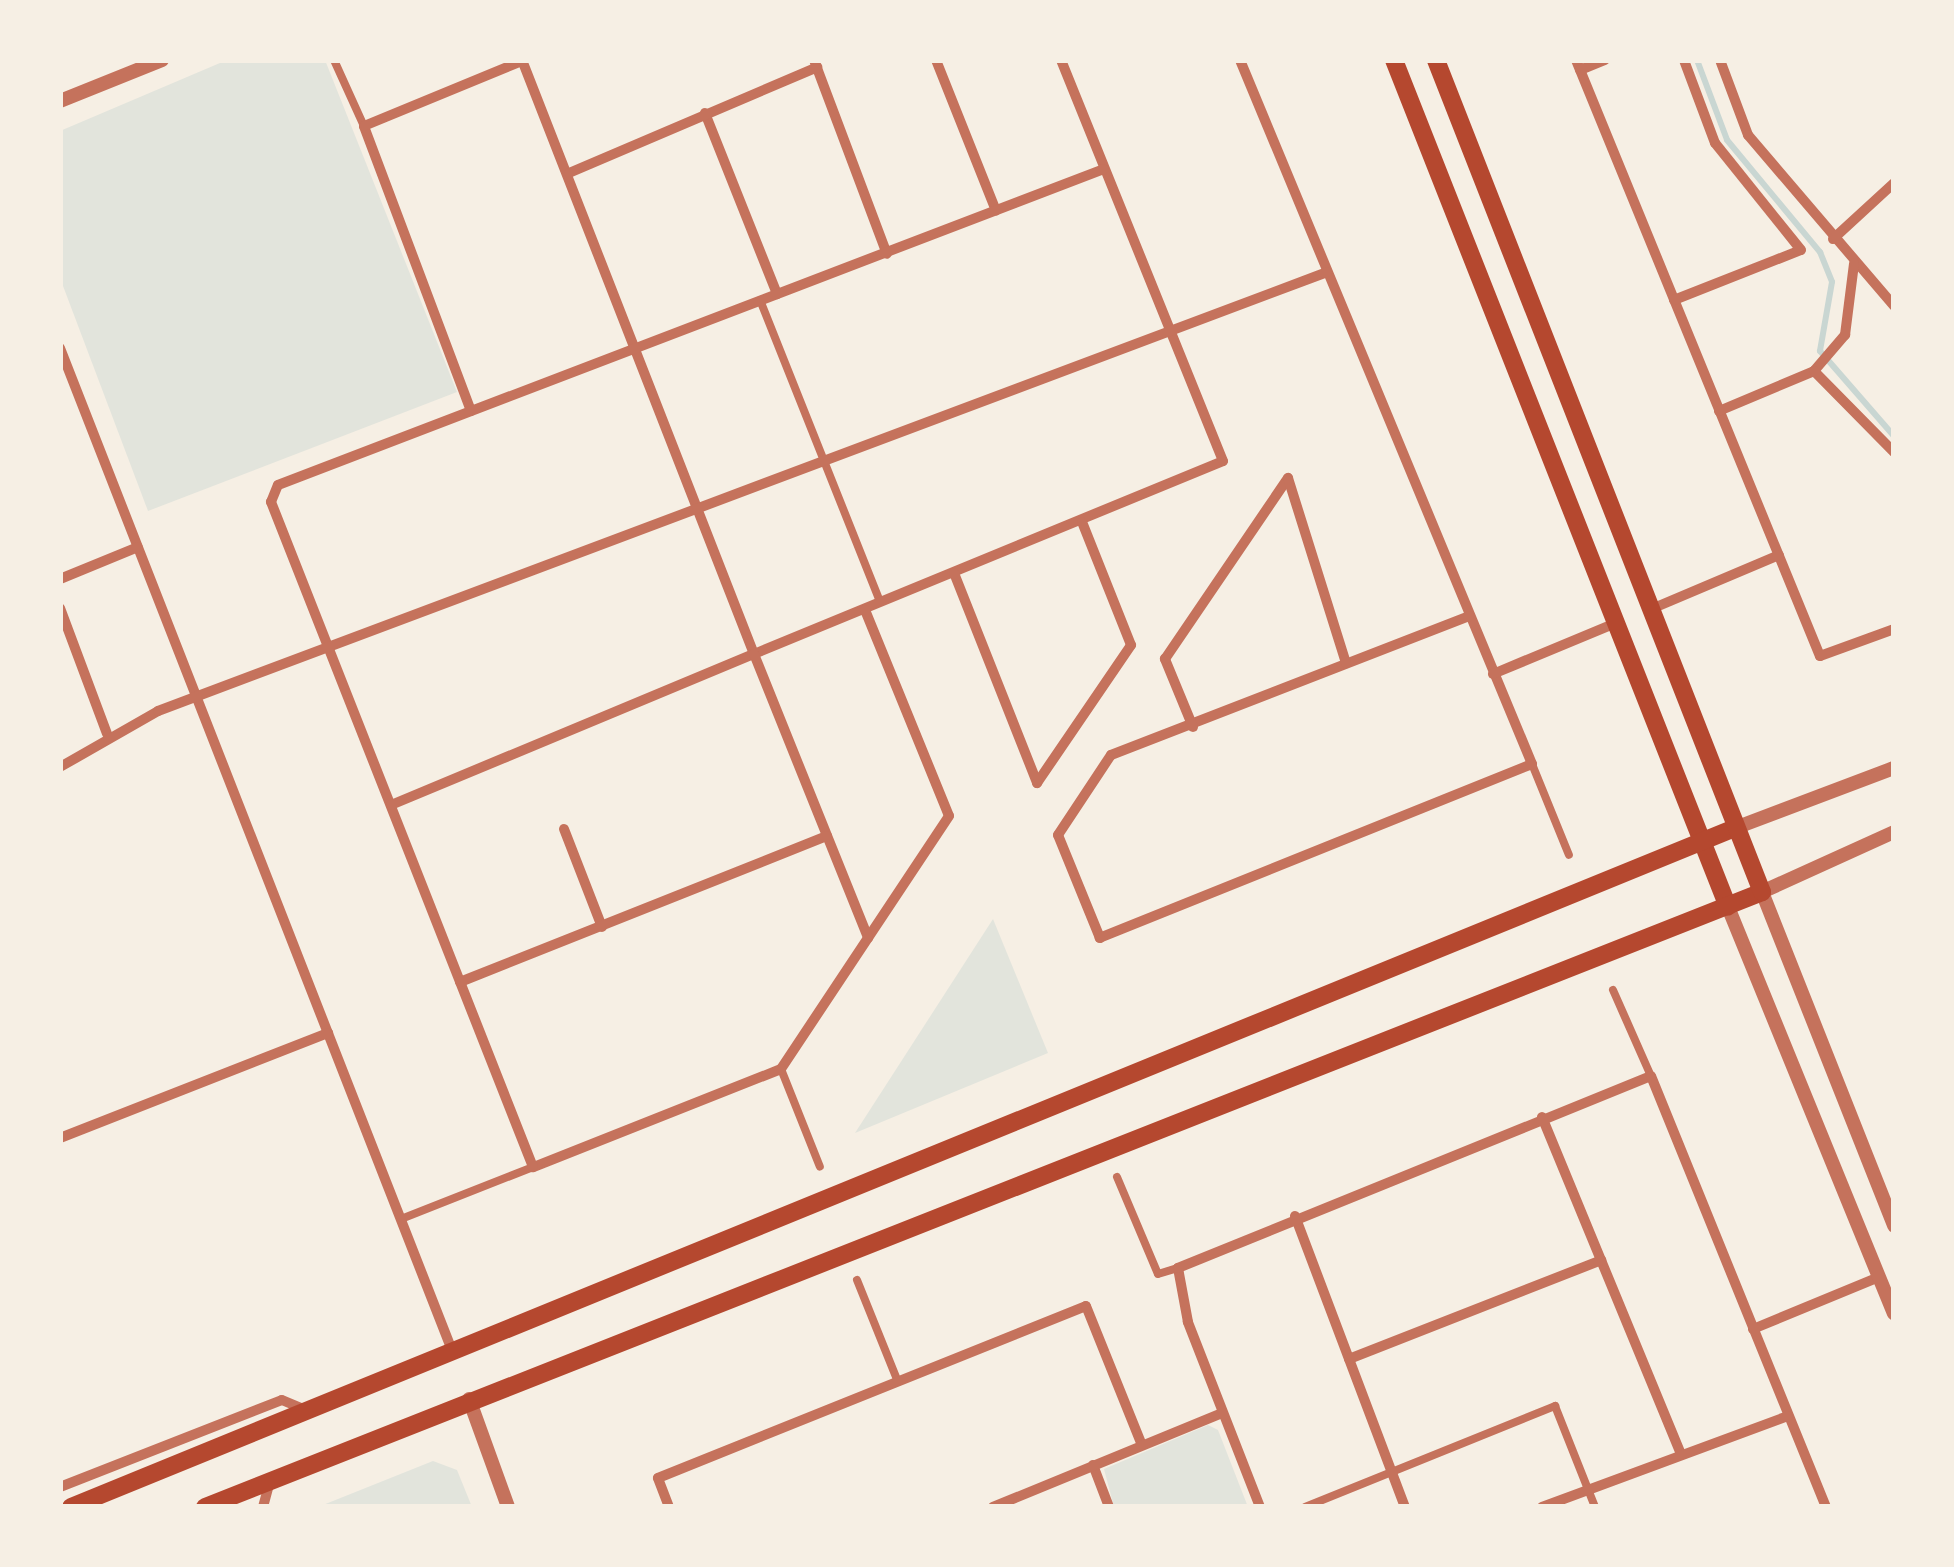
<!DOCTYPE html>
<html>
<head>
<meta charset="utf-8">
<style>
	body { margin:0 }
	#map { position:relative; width:1954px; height:1567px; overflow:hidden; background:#f6efe4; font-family:"DejaVu Sans",sans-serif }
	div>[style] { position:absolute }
	.green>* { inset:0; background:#e2e4dc }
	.stream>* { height:6px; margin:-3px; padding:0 3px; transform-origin:3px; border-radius:3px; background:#c9d6d2 }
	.pedestrian>* { height:8px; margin:-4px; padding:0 4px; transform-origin:4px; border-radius:4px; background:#c5725c }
	.minor>* { height:10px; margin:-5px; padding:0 5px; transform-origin:5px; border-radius:5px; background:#c5725c }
	.tertiary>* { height:14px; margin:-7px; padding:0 7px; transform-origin:7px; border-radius:7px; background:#c5725c }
	.trunk>* { height:18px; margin:-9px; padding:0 9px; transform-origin:9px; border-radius:9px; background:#b5482f }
	span { translate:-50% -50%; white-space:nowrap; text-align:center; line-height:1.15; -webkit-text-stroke:9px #f6efe4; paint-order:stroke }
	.frame { position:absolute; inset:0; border:63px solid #f6efe4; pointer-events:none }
</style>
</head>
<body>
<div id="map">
	<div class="green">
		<div style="clip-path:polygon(227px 60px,325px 60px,457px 392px,148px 511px,60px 278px,60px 131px)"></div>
		<div style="clip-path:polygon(993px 919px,1048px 1053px,855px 1133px)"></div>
		<div style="clip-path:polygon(1208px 1425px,1218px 1430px,1248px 1507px,1114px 1507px,1104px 1469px)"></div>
		<div style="clip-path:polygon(433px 1461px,457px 1470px,472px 1507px,318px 1507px)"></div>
	</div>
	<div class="stream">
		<div style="left:1697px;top:60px;width:85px;rotate:69.4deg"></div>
		<div style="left:1727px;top:140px;width:146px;rotate:50.3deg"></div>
		<div style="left:1820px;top:252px;width:32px;rotate:68deg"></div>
		<div style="left:1832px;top:282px;width:70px;rotate:99.9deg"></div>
		<div style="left:1820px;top:351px;width:113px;rotate:49deg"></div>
	</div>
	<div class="pedestrian">
		<div style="left:334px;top:60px;width:72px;rotate:65.6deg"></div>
		<div style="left:760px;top:300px;width:325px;rotate:68.3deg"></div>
		<div style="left:1532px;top:764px;width:98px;rotate:67.9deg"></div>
		<div style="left:1613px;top:990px;width:94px;rotate:66.2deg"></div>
		<div style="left:781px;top:1069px;width:105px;rotate:68.3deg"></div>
		<div style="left:1117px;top:1177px;width:105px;rotate:67.1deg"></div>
		<div style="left:1158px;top:1274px;width:21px;rotate:-17deg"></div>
		<div style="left:401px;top:1219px;width:142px;rotate:-21.5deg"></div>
		<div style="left:857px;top:1280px;width:110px;rotate:68.1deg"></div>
		<div style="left:1305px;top:1507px;width:270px;rotate:-22deg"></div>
		<div style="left:1555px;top:1406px;width:109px;rotate:68.4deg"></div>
	</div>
	<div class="minor">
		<div style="left:522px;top:60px;width:638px;rotate:68.67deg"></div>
		<div style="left:754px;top:654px;width:507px;rotate:-22.37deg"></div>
		<div style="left:1223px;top:461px;width:432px;rotate:-112deg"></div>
		<div style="left:814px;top:60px;width:207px;rotate:69.4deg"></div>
		<div style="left:936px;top:60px;width:162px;rotate:68.3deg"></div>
		<div style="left:1240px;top:60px;width:762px;rotate:67.47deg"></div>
		<div style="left:1532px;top:764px;width:466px;rotate:158.1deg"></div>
		<div style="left:1100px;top:938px;width:111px;rotate:-112.2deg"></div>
		<div style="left:1058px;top:835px;width:96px;rotate:-56.5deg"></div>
		<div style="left:1111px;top:755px;width:384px;rotate:-21.2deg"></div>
		<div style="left:1576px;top:60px;width:644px;rotate:67.74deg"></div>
		<div style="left:1820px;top:656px;width:79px;rotate:-20deg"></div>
		<div style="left:1720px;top:60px;width:80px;rotate:69.5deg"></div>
		<div style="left:1748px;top:135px;width:225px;rotate:49.5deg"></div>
		<div style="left:1580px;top:70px;width:27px;rotate:-22deg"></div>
		<div style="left:705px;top:113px;width:195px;rotate:68.3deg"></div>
		<div style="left:569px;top:173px;width:270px;rotate:-23.1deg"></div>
		<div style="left:1833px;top:239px;width:83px;rotate:-42.6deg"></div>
		<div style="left:1674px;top:300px;width:136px;rotate:-21.5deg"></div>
		<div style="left:1801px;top:250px;width:137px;rotate:-128.8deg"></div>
		<div style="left:1715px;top:143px;width:89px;rotate:-110.5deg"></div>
		<div style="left:60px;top:348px;width:1079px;rotate:68.64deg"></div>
		<div style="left:1814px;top:371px;width:48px;rotate:-49.3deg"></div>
		<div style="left:1845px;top:335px;width:72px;rotate:-82.8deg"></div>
		<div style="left:471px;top:411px;width:304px;rotate:-110.6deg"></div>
		<div style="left:364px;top:126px;width:171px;rotate:-22.4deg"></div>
		<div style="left:1719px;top:411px;width:103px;rotate:-22.8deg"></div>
		<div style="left:1814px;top:371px;width:114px;rotate:45.4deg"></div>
		<div style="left:954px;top:573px;width:226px;rotate:68.4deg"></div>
		<div style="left:1037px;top:783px;width:167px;rotate:-55.7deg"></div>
		<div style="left:1131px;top:645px;width:132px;rotate:-111.7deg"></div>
		<div style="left:60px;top:579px;width:84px;rotate:-22.3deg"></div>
		<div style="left:60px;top:608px;width:134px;rotate:69.5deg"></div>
		<div style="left:865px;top:610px;width:222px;rotate:67.8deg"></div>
		<div style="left:949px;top:816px;width:304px;rotate:123.6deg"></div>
		<div style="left:781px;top:1069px;width:267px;rotate:158.4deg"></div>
		<div style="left:533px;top:1167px;width:715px;rotate:-111.5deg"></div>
		<div style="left:271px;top:502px;width:18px;rotate:-68deg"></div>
		<div style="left:278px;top:485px;width:884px;rotate:-20.94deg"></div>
		<div style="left:1649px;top:610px;width:141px;rotate:-22.9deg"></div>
		<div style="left:1493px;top:674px;width:130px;rotate:-22.6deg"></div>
		<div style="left:1193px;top:727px;width:74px;rotate:-112.4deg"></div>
		<div style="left:1165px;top:659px;width:219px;rotate:-55.8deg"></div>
		<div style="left:1288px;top:478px;width:194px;rotate:72.6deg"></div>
		<div style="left:60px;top:767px;width:113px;rotate:-29.7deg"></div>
		<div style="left:158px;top:711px;width:1249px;rotate:-20.58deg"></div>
		<div style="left:391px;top:805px;width:393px;rotate:-22.6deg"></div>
		<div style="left:754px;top:654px;width:306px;rotate:68.1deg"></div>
		<div style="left:564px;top:829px;width:105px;rotate:68.8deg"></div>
		<div style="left:460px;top:982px;width:395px;rotate:-21.7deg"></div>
		<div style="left:1542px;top:1117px;width:365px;rotate:67.6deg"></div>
		<div style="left:60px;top:1138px;width:288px;rotate:-21.4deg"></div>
		<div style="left:1295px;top:1216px;width:311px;rotate:69.3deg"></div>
		<div style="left:1753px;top:1329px;width:136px;rotate:-22.4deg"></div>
		<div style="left:1349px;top:1359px;width:271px;rotate:-21.4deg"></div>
		<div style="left:1093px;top:1465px;width:45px;rotate:69.1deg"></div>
		<div style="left:60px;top:1487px;width:238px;rotate:-21.4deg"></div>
		<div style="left:282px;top:1400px;width:28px;rotate:23deg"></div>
		<div style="left:263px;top:1507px;width:27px;rotate:-75deg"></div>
		<div style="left:669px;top:1507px;width:31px;rotate:-111deg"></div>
		<div style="left:658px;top:1478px;width:461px;rotate:-21.9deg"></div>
		<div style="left:1086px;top:1306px;width:150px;rotate:68.1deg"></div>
		<div style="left:993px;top:1507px;width:248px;rotate:-22.3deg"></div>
		<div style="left:1260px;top:1507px;width:199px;rotate:-111.3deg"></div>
		<div style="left:1188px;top:1322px;width:55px;rotate:-100.5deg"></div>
		<div style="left:1178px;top:1268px;width:510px;rotate:-22.09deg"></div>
		<div style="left:1651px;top:1076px;width:465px;rotate:67.9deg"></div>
		<div style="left:1542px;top:1507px;width:262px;rotate:-20.3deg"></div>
	</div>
	<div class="tertiary">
		<div style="left:60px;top:101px;width:110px;rotate:-21.9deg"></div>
		<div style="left:1735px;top:828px;width:170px;rotate:-20.7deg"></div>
		<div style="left:1894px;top:832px;width:145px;rotate:155.6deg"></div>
		<div style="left:1762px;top:892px;width:359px;rotate:68.4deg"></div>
		<div style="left:1728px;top:907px;width:439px;rotate:67.8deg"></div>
		<div style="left:469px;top:1399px;width:115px;rotate:70.1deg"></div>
	</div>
	<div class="trunk">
		<div style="left:1394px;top:60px;width:910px;rotate:68.48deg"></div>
		<div style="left:71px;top:1507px;width:1797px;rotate:-22.2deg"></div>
		<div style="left:205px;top:1507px;width:1674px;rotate:-21.55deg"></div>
		<div style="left:1762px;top:892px;width:894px;rotate:-111.4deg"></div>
	</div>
	<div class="frame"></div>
</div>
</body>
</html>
